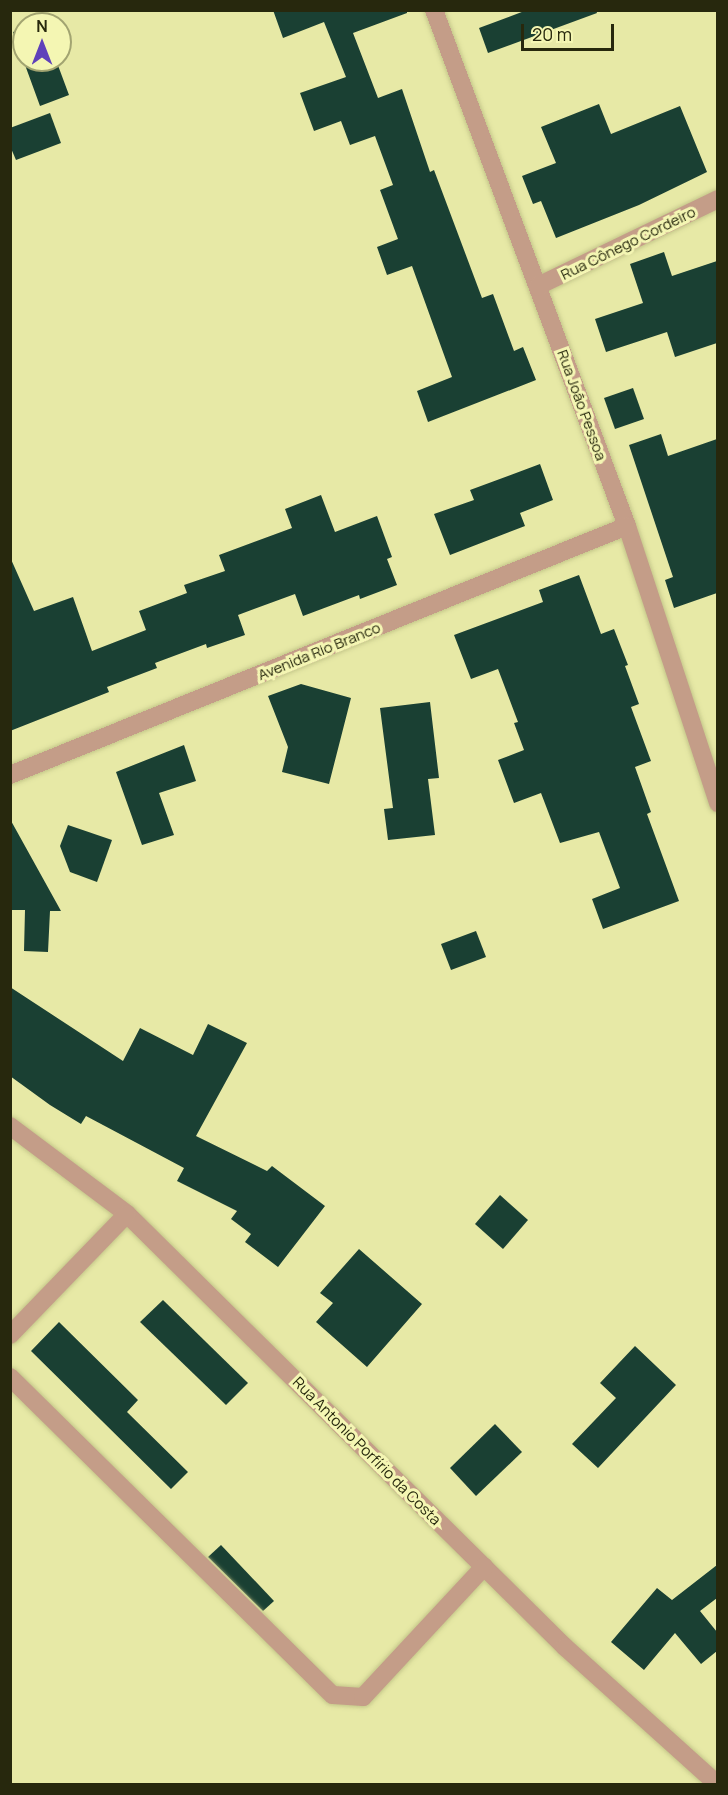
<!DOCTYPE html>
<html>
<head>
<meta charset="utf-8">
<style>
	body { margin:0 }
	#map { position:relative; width:728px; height:1795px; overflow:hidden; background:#e7e9a6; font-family:Manrope,sans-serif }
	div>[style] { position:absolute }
	.building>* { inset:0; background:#1a4033 }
	.roads { filter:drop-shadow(0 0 2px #c4c68a) drop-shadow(0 0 2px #c4c68a) }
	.minor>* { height:18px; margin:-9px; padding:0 9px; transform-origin:9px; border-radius:9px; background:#c49d88 }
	span { translate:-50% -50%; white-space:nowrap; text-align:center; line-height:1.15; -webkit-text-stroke:6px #f4f6b3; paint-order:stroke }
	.street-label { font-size:15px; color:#27280d }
	.frame { position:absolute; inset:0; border:12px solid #27280d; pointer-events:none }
	.north { position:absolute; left:12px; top:12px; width:60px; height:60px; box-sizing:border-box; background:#f4f6b3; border:2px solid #a2a471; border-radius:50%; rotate:0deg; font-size:16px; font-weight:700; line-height:24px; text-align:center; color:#27280d }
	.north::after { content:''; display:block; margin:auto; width:21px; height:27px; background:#5f41ba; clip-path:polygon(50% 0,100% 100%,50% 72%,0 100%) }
	.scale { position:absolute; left:521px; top:24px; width:93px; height:27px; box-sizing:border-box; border:3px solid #27280d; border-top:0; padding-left:8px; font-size:18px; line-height:21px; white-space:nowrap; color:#27280d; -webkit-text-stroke:4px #f4f6b3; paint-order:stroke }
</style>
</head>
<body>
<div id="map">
	<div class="building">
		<div style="clip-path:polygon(273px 10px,407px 10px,407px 13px,353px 33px,378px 98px,402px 89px,430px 172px,434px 170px,482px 298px,493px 294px,514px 351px,523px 347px,536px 380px,428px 422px,417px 391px,452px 377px,412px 266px,387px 275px,377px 247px,398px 239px,380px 190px,393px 185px,375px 136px,350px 145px,341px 121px,314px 131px,300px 93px,346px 77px,324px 22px,283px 38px)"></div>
		<div style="clip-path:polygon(527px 10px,596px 10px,597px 13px,488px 53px,479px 28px)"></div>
		<div style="clip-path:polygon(24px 28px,24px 60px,56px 60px,69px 95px,40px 106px,13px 32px)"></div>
		<div style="clip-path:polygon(599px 104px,611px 134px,680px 106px,707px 172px,639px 205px,556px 238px,541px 201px,533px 204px,522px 176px,556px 163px,541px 127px)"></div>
		<div style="clip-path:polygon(50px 113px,61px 143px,16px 160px,10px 146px,10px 128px)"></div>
		<div style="clip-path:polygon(664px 252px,672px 276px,717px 261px,717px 343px,675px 357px,667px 332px,606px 352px,595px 319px,643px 303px,630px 264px)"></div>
		<div style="clip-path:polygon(633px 388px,644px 419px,615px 429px,604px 398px)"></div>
		<div style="clip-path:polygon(661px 434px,668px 456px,717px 439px,717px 593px,674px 608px,665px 580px,673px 577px,629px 445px)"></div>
		<div style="clip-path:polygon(540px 464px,553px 500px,520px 513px,525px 526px,450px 555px,434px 514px,474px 500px,470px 490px)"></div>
		<div style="clip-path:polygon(321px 495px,335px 532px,377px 516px,392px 557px,387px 559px,397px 585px,360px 599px,359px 595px,303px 616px,295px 594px,238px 615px,245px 635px,207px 648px,206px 644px,155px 663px,157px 668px,107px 687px,109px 692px,10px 731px,10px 557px,34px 611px,73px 597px,92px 651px,146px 630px,139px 611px,187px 593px,184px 585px,225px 571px,219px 555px,292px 528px,285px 509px)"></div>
		<div style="clip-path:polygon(579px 575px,601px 634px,614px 629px,628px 665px,625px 666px,639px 704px,631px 707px,651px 761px,635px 767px,651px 812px,647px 814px,679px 901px,603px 929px,592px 899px,620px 888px,599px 832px,560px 843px,541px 793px,514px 803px,498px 760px,524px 750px,514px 723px,518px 722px,498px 669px,471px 679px,454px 635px,543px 602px,539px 590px)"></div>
		<div style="clip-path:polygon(301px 684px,351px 698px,329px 784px,282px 772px,288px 747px,268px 696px)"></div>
		<div style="clip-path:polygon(430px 702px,439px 778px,428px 779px,435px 835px,388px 840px,384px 809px,393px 808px,380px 708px)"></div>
		<div style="clip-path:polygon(184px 745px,196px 781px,159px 793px,174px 835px,142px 845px,116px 772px)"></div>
		<div style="clip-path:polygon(10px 819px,61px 911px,50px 911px,48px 952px,24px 951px,25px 910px,10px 910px)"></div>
		<div style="clip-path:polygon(68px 825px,112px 840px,97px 882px,70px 872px,60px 846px)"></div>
		<div style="clip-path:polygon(476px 931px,486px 957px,451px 970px,441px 944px)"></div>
		<div style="clip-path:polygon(10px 987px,123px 1061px,140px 1028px,193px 1055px,208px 1024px,247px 1043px,196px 1136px,267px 1171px,272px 1166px,325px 1206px,278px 1267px,245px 1242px,251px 1234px,231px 1219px,237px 1211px,177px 1181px,184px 1168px,86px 1116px,81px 1124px,50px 1105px,10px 1076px)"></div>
		<div style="clip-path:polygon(500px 1195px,528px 1220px,503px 1249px,475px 1224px)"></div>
		<div style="clip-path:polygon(359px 1249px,422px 1304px,367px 1367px,316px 1322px,333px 1303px,320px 1293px)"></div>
		<div style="clip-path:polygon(163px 1300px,248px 1383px,226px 1405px,140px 1322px)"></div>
		<div style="clip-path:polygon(59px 1322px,138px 1400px,127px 1412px,188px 1472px,171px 1489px,31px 1351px)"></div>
		<div style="clip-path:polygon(635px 1346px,676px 1385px,598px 1468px,572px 1444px,616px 1398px,600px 1383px)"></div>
		<div style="clip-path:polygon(495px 1424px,522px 1452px,476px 1496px,450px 1468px)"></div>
		<div style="clip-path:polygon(221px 1545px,274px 1601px,263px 1611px,208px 1557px)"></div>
		<div style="clip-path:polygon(717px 1565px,717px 1598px,700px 1611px,717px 1632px,717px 1651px,701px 1664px,675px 1633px,644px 1670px,611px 1642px,657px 1588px,672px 1600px)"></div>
	</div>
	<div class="roads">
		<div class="minor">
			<div style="left:434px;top:10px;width:551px;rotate:69.49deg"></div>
			<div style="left:627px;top:526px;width:292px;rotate:71.8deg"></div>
			<div style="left:538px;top:286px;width:200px;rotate:-25.8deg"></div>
			<div style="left:10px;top:775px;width:665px;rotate:-21.98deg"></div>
			<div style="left:10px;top:1126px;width:146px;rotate:36.9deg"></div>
			<div style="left:127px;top:1214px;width:616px;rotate:44.67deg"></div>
			<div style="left:565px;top:1647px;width:205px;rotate:42deg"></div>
			<div style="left:10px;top:1335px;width:168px;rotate:-46deg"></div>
			<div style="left:10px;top:1377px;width:453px;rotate:44.6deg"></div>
			<div style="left:333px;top:1695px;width:30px;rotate:4deg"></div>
			<div style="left:363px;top:1697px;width:178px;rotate:-47.1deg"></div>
		</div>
	</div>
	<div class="street-label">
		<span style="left:628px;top:243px;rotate:-26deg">Rua Cônego Cordeiro</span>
		<span style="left:582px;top:405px;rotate:70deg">Rua João Pessoa</span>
		<span style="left:319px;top:651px;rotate:-22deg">Avenida Rio Branco</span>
		<span style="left:367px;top:1451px;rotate:45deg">Rua Antonio Porfírio da Costa</span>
	</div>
	<div class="frame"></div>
	<div class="north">N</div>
	<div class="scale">20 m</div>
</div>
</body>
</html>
